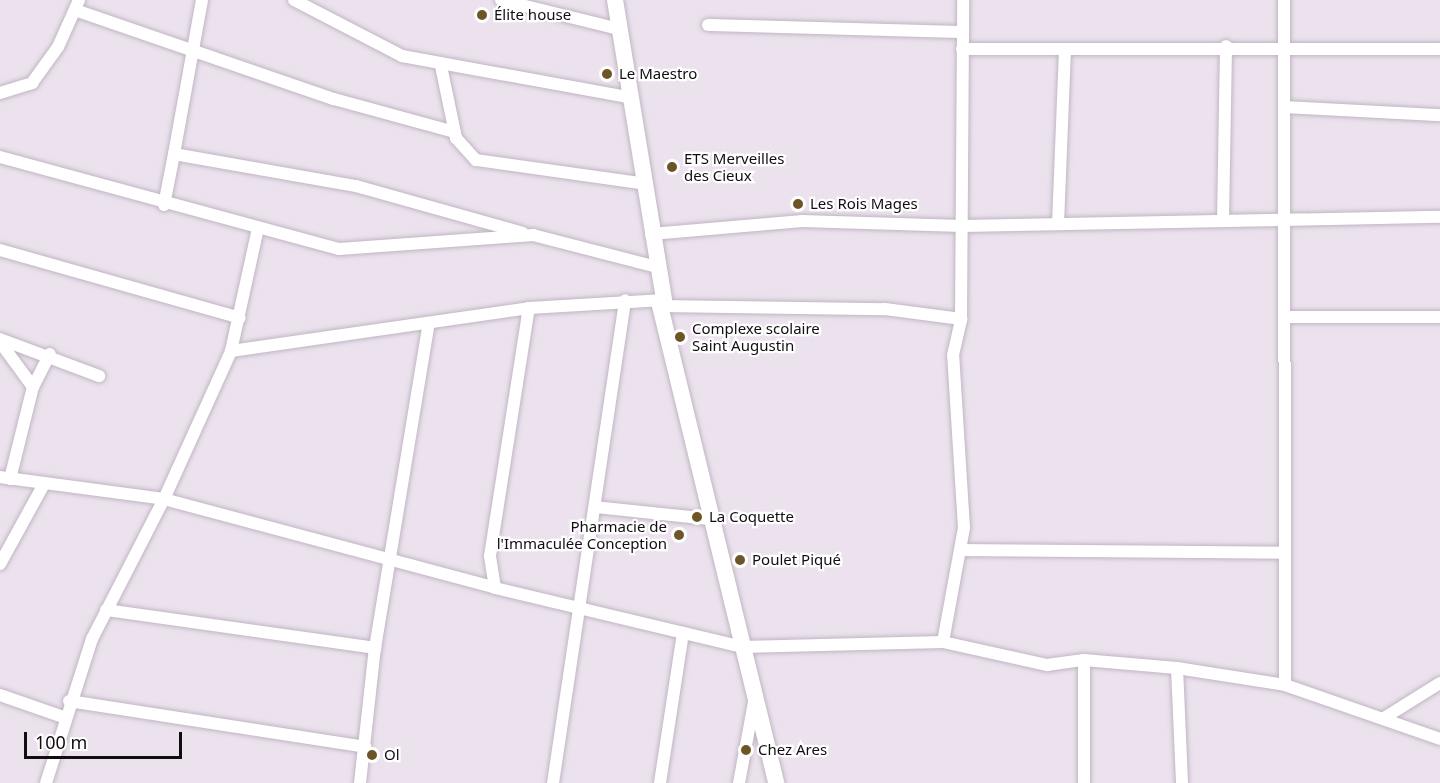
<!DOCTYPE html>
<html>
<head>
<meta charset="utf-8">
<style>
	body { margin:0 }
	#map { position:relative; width:1440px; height:783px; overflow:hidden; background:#ece2ee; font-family:"Noto Sans",sans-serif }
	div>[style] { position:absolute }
	.roads { filter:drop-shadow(0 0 2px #bfb6c1) drop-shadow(0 0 2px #bfb6c1) }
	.street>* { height:12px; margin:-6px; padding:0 6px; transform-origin:6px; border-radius:6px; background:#fff }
	.secondary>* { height:16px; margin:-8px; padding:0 8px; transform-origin:8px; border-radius:8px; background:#fff }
	.dots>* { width:16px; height:16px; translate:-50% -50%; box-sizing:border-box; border:3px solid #fff; border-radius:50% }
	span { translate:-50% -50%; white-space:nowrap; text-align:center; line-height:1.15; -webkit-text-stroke:4.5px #fff; paint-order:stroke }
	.poi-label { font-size:15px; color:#110d11 }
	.left { translate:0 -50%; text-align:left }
	.right { translate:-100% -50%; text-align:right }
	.scale { position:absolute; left:24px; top:732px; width:158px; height:27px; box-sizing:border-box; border:3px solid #110d11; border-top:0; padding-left:8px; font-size:18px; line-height:21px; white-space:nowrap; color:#110d11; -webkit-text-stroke:4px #fff; paint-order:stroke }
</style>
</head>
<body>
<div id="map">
	<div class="roads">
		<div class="street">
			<div style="left:294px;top:0;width:122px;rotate:27.4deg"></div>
			<div style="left:402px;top:56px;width:234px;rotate:10.3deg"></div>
			<div style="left:501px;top:0;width:122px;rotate:13.8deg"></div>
			<div style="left:1284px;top:0;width:685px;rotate:89.92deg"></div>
			<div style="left:75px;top:10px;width:274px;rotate:19deg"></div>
			<div style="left:334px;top:99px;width:125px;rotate:15.3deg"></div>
			<div style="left:708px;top:25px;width:254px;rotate:1.6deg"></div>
			<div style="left:962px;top:49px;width:478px"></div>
			<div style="left:441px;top:66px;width:74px;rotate:78.2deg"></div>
			<div style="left:456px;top:138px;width:30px;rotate:48deg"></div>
			<div style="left:476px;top:160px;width:172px;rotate:8deg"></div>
			<div style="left:0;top:93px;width:34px;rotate:-17deg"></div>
			<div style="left:32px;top:83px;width:44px;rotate:-54.2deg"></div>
			<div style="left:58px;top:47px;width:51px;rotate:-65.9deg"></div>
			<div style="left:1285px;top:107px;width:155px;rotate:3deg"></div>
			<div style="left:174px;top:154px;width:157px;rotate:-79.7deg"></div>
			<div style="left:0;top:157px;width:351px;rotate:15.2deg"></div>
			<div style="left:339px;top:249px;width:195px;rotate:-4.1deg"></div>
			<div style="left:533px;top:235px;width:128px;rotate:14.5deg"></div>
			<div style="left:164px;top:205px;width:52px;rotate:-78.9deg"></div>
			<div style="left:174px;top:154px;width:185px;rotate:10deg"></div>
			<div style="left:356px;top:186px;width:173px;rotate:15.7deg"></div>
			<div style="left:1223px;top:220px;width:174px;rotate:-89deg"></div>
			<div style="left:1058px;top:224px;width:175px;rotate:-87.7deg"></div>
			<div style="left:651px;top:234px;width:152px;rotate:-4.9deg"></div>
			<div style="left:802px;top:221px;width:160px;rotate:1.8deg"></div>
			<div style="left:962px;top:226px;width:478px;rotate:-1.1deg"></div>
			<div style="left:0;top:250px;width:249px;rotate:15.8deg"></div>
			<div style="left:660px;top:306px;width:225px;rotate:0.8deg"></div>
			<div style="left:885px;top:309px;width:77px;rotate:7.5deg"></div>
			<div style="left:1287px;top:317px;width:153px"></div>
			<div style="left:0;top:339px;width:106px;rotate:20.5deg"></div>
			<div style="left:0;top:342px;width:56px;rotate:53.7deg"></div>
			<div style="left:231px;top:351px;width:301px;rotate:-8.2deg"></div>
			<div style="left:529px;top:308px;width:135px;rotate:-3.4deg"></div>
			<div style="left:0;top:477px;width:165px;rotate:7.6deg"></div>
			<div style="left:164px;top:499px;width:343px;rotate:15deg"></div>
			<div style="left:495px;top:588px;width:254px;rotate:13.4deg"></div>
			<div style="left:742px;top:647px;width:201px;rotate:-1.4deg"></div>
			<div style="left:943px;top:642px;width:107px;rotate:12.5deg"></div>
			<div style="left:1047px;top:665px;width:37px;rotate:-8deg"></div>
			<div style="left:1084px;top:660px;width:93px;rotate:4.9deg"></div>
			<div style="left:1177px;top:668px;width:109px;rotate:8.9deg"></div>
			<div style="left:1285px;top:685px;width:164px;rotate:19.2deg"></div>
			<div style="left:10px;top:479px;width:95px;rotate:-76deg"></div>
			<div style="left:33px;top:387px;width:37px;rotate:-63deg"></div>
			<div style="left:595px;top:507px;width:116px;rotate:6deg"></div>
			<div style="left:963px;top:550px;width:321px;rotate:0.5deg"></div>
			<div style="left:0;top:564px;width:91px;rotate:-61.2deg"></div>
			<div style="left:495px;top:588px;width:32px;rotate:-99deg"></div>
			<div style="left:490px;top:556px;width:251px;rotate:-81.1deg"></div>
			<div style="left:106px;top:610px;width:272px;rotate:8deg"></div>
			<div style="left:943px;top:642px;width:116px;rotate:-79.6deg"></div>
			<div style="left:964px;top:528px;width:173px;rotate:-93.6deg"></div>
			<div style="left:953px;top:355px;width:37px;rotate:-77deg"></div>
			<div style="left:961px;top:319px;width:319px;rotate:-89.6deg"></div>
			<div style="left:1084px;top:660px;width:123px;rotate:90deg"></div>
			<div style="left:1177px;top:668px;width:115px;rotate:87.5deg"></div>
			<div style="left:0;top:695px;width:67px;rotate:19.2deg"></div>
			<div style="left:69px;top:701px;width:300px;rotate:8.8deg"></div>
			<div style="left:1384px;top:718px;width:66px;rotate:-32deg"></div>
			<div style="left:46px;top:783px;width:151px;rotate:-72.3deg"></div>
			<div style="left:92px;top:639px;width:157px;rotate:-62.8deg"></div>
			<div style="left:164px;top:499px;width:162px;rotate:-65.6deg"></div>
			<div style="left:231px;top:351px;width:126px;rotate:-77.6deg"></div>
			<div style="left:360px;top:783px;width:136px;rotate:-83.7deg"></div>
			<div style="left:375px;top:648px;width:329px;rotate:-80.6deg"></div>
			<div style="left:553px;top:783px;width:488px;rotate:-81.5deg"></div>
			<div style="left:660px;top:783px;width:152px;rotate:-81.3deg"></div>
			<div style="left:739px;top:783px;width:82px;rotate:-79.5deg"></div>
		</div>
		<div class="secondary">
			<div style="left:615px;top:0;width:304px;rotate:80.7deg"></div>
			<div style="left:664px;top:300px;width:7px;rotate:124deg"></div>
			<div style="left:660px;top:306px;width:491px;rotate:76.3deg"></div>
		</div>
	</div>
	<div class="dots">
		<div style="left:482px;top:15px;background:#6e5526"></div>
		<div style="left:607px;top:74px;background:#6e5526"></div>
		<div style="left:672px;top:167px;background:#6e5526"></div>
		<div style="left:798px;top:204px;background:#6e5526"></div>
		<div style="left:680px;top:337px;background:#6e5526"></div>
		<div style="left:697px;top:517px;background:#6e5526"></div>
		<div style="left:679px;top:535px;background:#6e5526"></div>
		<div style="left:740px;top:560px;background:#6e5526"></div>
		<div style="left:746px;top:750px;background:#6e5526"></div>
		<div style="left:372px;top:755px;background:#6e5526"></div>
	</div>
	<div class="poi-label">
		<span class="left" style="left:494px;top:15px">Élite house</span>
		<span class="left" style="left:619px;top:74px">Le Maestro</span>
		<span class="left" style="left:684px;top:167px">ETS Merveilles<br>des Cieux</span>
		<span class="left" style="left:810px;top:204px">Les Rois Mages</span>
		<span class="left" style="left:692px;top:337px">Complexe scolaire<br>Saint Augustin</span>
		<span class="left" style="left:709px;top:517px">La Coquette</span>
		<span class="right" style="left:667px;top:535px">Pharmacie de<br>l'Immaculée Conception</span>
		<span class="left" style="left:752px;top:560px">Poulet Piqué</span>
		<span class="left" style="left:758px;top:750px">Chez Ares</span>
		<span class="left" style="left:384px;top:755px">Ol</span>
	</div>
	<div class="scale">100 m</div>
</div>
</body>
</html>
